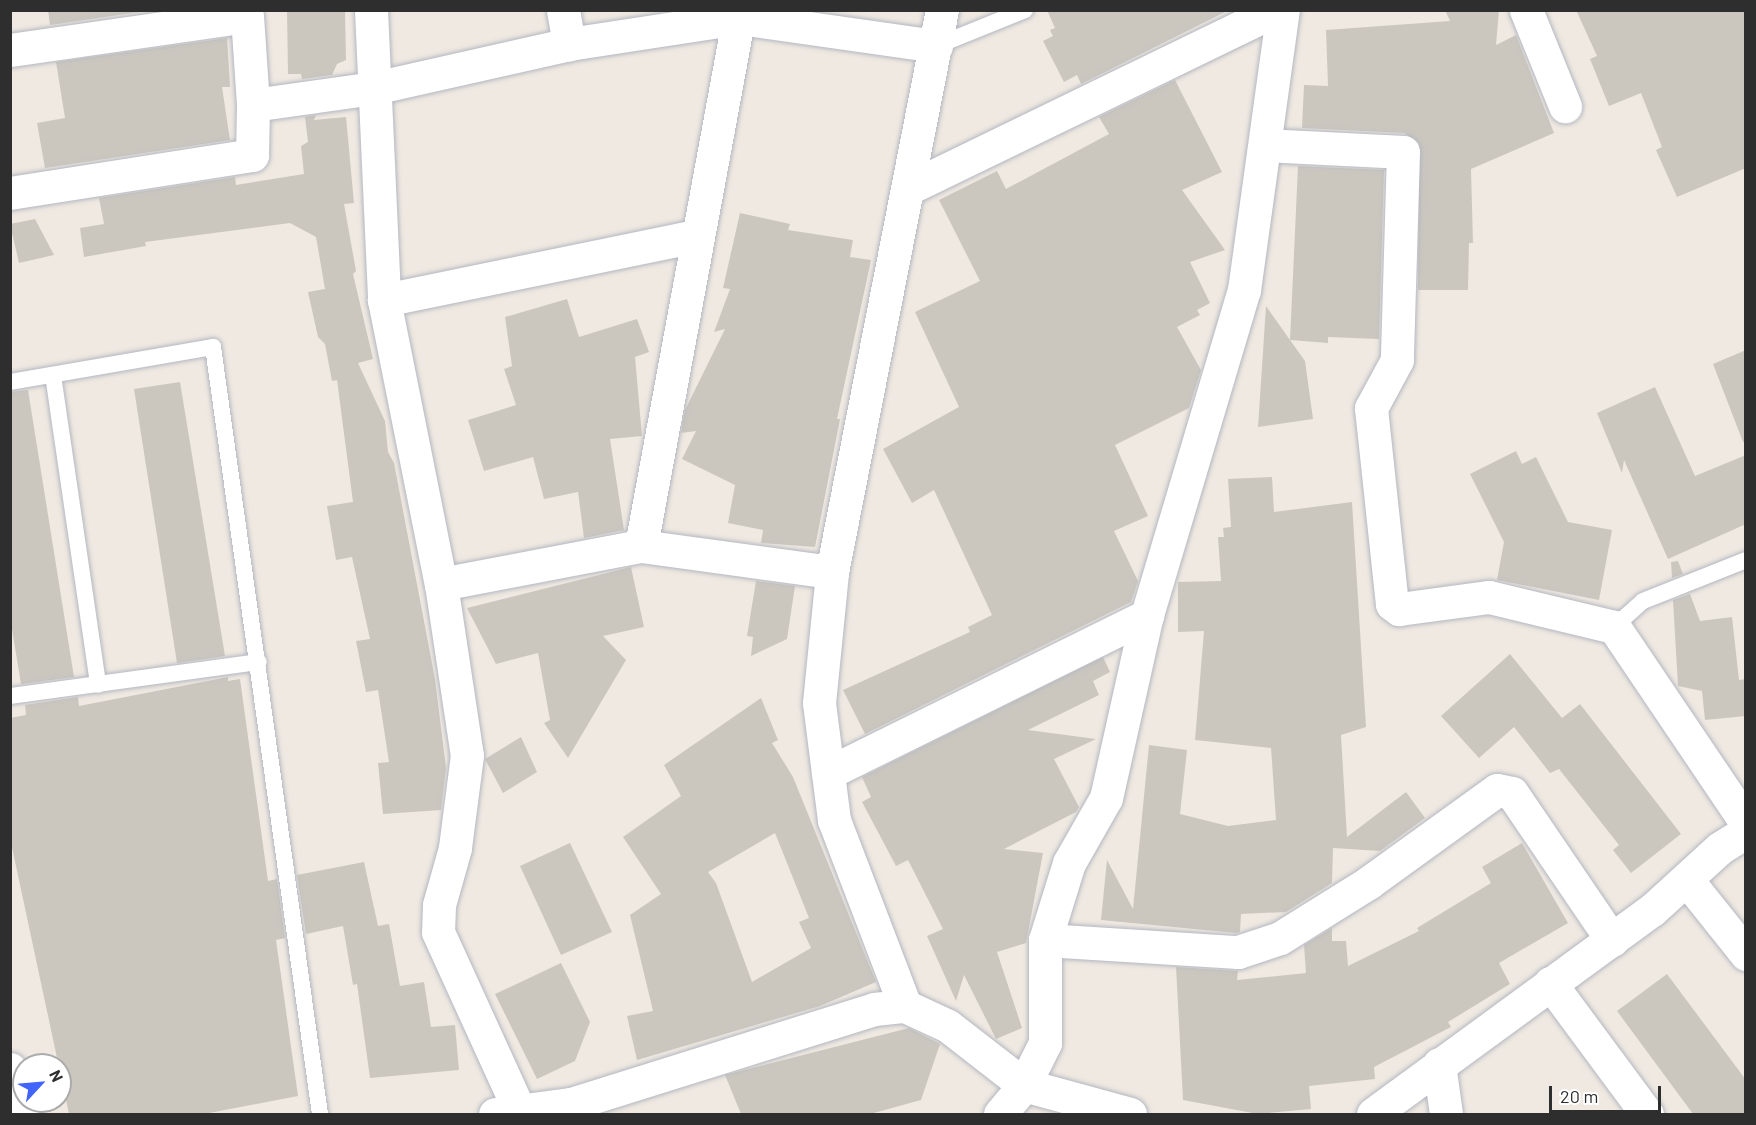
<!DOCTYPE html>
<html>
<head>
<meta charset="utf-8">
<style>
	body { margin:0 }
	#map { position:relative; width:1756px; height:1125px; overflow:hidden; background:#efe9e1; font-family:Barlow,sans-serif }
	div>[style] { position:absolute }
	.building>* { inset:0; background:#cbc7bf }
	.roads { filter:drop-shadow(0 0 2px #b4b7c1) drop-shadow(0 0 2px #b4b7c1) }
	.service>* { height:16px; margin:-8px; padding:0 8px; transform-origin:8px; border-radius:8px; background:#fff }
	.minor>* { height:33px; margin:-16.5px; padding:0 16.5px; transform-origin:16.5px; border-radius:16.5px; background:#fff }
	.tertiary>* { height:33px; margin:-16.5px; padding:0 16.5px; transform-origin:16.5px; border-radius:16.5px; background:#fff }
	span { translate:-50% -50%; white-space:nowrap; text-align:center; line-height:1.15; -webkit-text-stroke:4.5px #fff; paint-order:stroke }
	.frame { position:absolute; inset:0; border:12px solid #2e2e2e; pointer-events:none }
	.north { position:absolute; left:12px; top:1053px; width:60px; height:60px; box-sizing:border-box; background:#fff; border:2px solid #ababab; border-radius:50%; rotate:64deg; font-size:16px; font-weight:700; line-height:24px; text-align:center; color:#2e2e2e }
	.north::after { content:''; display:block; margin:auto; width:21px; height:27px; background:#4264fb; clip-path:polygon(50% 0,100% 100%,50% 72%,0 100%) }
	.scale { position:absolute; left:1549px; top:1086px; width:112px; height:27px; box-sizing:border-box; border:3px solid #2e2e2e; border-top:0; padding-left:8px; font-size:18px; line-height:21px; white-space:nowrap; color:#2e2e2e; -webkit-text-stroke:4px #fff; paint-order:stroke }
</style>
</head>
<body>
<div id="map">
	<div class="building">
		<div style="clip-path:polygon(48px 10px,153px 10px,50px 25px)"></div>
		<div style="clip-path:polygon(287px 10px,345px 10px,346px 60px,337px 64px,332px 75px,302px 79px,301px 74px,288px 74px)"></div>
		<div style="clip-path:polygon(1047px 10px,1229px 10px,1081px 84px,1077px 75px,1064px 82px,1043px 41px,1053px 36px,1050px 30px,1055px 28px)"></div>
		<div style="clip-path:polygon(1445px 10px,1499px 10px,1496px 45px,1516px 35px,1554px 133px,1471px 169px,1473px 243px,1469px 243px,1468px 290px,1418px 290px,1419px 143px,1404px 133px,1302px 128px,1304px 85px,1328px 86px,1326px 30px,1450px 21px)"></div>
		<div style="clip-path:polygon(1576px 10px,1746px 10px,1746px 168px,1677px 197px,1656px 150px,1662px 147px,1641px 93px,1609px 106px,1590px 59px,1597px 56px)"></div>
		<div style="clip-path:polygon(227px 38px,230px 87px,222px 87px,230px 140px,45px 168px,37px 123px,65px 118px,56px 62px)"></div>
		<div style="clip-path:polygon(1175px 80px,1222px 172px,1182px 190px,1225px 250px,1190px 262px,1210px 303px,1197px 310px,1200px 315px,1177px 327px,1201px 370px,1189px 408px,1115px 445px,1148px 516px,1114px 531px,1138px 581px,1131px 602px,865px 734px,843px 690px,970px 632px,968px 627px,992px 615px,934px 490px,912px 503px,883px 449px,959px 407px,915px 312px,980px 281px,939px 200px,997px 171px,1006px 189px,1109px 134px,1099px 117px)"></div>
		<div style="clip-path:polygon(316px 115px,314px 120px,346px 117px,354px 203px,344px 204px,356px 271px,353px 274px,373px 359px,358px 363px,385px 421px,388px 452px,394px 463px,435px 679px,446px 768px,441px 810px,383px 814px,378px 763px,389px 762px,378px 690px,366px 692px,356px 641px,370px 639px,352px 557px,336px 560px,327px 506px,353px 502px,337px 380px,332px 381px,325px 344px,318px 337px,308px 292px,325px 289px,316px 237px,290px 223px,145px 242px,146px 246px,84px 257px,80px 228px,104px 224px,99px 198px,235px 177px,236px 185px,304px 174px,301px 146px,308px 142px,305px 117px)"></div>
		<div style="clip-path:polygon(1298px 166px,1384px 170px,1379px 339px,1328px 337px,1328px 343px,1290px 340px,1305px 361px,1313px 419px,1258px 427px,1266px 306px,1290px 340px)"></div>
		<div style="clip-path:polygon(740px 213px,790px 224px,788px 230px,853px 240px,850px 257px,871px 260px,837px 419px,840px 419px,815px 547px,761px 543px,763px 530px,728px 523px,735px 485px,682px 459px,696px 431px,681px 433px,685px 410px,725px 329px,714px 332px,730px 289px,723px 288px)"></div>
		<div style="clip-path:polygon(35px 219px,54px 255px,19px 263px,10px 224px)"></div>
		<div style="clip-path:polygon(567px 299px,579px 337px,637px 319px,649px 352px,635px 357px,642px 436px,610px 439px,624px 530px,584px 538px,578px 492px,544px 499px,533px 457px,484px 471px,468px 420px,516px 405px,504px 369px,512px 366px,505px 317px)"></div>
		<div style="clip-path:polygon(1746px 350px,1746px 442px,1743px 442px,1713px 364px)"></div>
		<div style="clip-path:polygon(180px 382px,225px 656px,177px 663px,134px 389px)"></div>
		<div style="clip-path:polygon(1655px 387px,1695px 476px,1746px 455px,1746px 524px,1668px 559px,1624px 460px,1622px 473px,1597px 413px)"></div>
		<div style="clip-path:polygon(28px 390px,74px 677px,21px 684px,10px 617px,10px 392px)"></div>
		<div style="clip-path:polygon(1516px 451px,1522px 464px,1536px 457px,1568px 522px,1612px 530px,1599px 600px,1497px 580px,1504px 542px,1470px 474px)"></div>
		<div style="clip-path:polygon(1272px 477px,1274px 512px,1352px 502px,1366px 727px,1341px 735px,1347px 837px,1406px 792px,1425px 818px,1380px 851px,1333px 848px,1332px 883px,1286px 912px,1241px 914px,1240px 932px,1236px 933px,1101px 920px,1107px 860px,1133px 909px,1149px 745px,1187px 750px,1180px 814px,1228px 826px,1276px 820px,1271px 748px,1195px 740px,1204px 631px,1178px 632px,1178px 582px,1221px 581px,1218px 537px,1224px 537px,1223px 528px,1231px 527px,1228px 479px)"></div>
		<div style="clip-path:polygon(1678px 561px,1683px 574px,1672px 578px,1671px 562px)"></div>
		<div style="clip-path:polygon(631px 567px,644px 627px,603px 636px,626px 660px,568px 758px,544px 723px,550px 720px,538px 653px,496px 664px,467px 608px)"></div>
		<div style="clip-path:polygon(756px 581px,795px 586px,787px 639px,751px 656px,753px 637px,747px 636px)"></div>
		<div style="clip-path:polygon(1690px 594px,1700px 621px,1732px 617px,1739px 680px,1746px 679px,1746px 716px,1705px 720px,1702px 691px,1678px 686px,1673px 600px)"></div>
		<div style="clip-path:polygon(1510px 654px,1562px 718px,1580px 704px,1681px 834px,1631px 873px,1613px 850px,1619px 845px,1559px 769px,1550px 773px,1514px 727px,1479px 758px,1441px 716px)"></div>
		<div style="clip-path:polygon(1103px 657px,1110px 672px,1093px 681px,1099px 695px,1028px 730px,1096px 739px,1054px 759px,1079px 807px,1076px 812px,1004px 849px,1043px 853px,1026px 943px,997px 952px,1022px 1028px,996px 1039px,964px 975px,956px 1001px,927px 936px,943px 929px,908px 860px,896px 866px,862px 802px,871px 797px,862px 777px)"></div>
		<div style="clip-path:polygon(228px 677px,228px 681px,240px 679px,268px 881px,277px 879px,285px 938px,276px 940px,298px 1096px,204px 1114px,69px 1114px,10px 838px,10px 718px,26px 715px,25px 705px,78px 697px,79px 706px)"></div>
		<div style="clip-path:polygon(evenodd,761px 698px,778px 740px,772px 743px,793px 777px,876px 982px,820px 1006px,637px 1060px,627px 1016px,653px 1011px,630px 915px,661px 894px,623px 837px,681px 796px,664px 765px,761px 698px,775px 833px,809px 918px,799px 922px,811px 948px,752px 982px,716px 883px,708px 872px,775px 833px)"></div>
		<div style="clip-path:polygon(521px 737px,537px 772px,503px 793px,485px 759px)"></div>
		<div style="clip-path:polygon(570px 843px,612px 932px,561px 955px,520px 866px)"></div>
		<div style="clip-path:polygon(1522px 843px,1568px 923px,1499px 963px,1510px 984px,1448px 1022px,1451px 1027px,1374px 1067px,1375px 1079px,1309px 1086px,1311px 1109px,1258px 1114px,1183px 1100px,1176px 967px,1238px 971px,1237px 980px,1306px 973px,1304px 945px,1332px 928px,1332px 941px,1346px 941px,1348px 966px,1419px 931px,1417px 928px,1491px 883px,1482px 867px)"></div>
		<div style="clip-path:polygon(364px 862px,378px 926px,389px 924px,400px 986px,424px 982px,431px 1027px,455px 1025px,459px 1070px,370px 1078px,357px 984px,353px 985px,343px 926px,306px 934px,297px 875px)"></div>
		<div style="clip-path:polygon(561px 963px,590px 1022px,575px 1061px,537px 1079px,495px 994px)"></div>
		<div style="clip-path:polygon(1667px 974px,1746px 1080px,1746px 1114px,1693px 1114px,1617px 1011px)"></div>
		<div style="clip-path:polygon(909px 1028px,940px 1044px,921px 1100px,870px 1114px,741px 1114px,725px 1075px)"></div>
	</div>
	<div class="roads">
		<div class="service">
			<div style="left:936px;top:46px;width:96px;rotate:-22deg"></div>
			<div style="left:53px;top:375px;width:313px;rotate:81.7deg"></div>
			<div style="left:10px;top:382px;width:206px;rotate:-9.8deg"></div>
			<div style="left:213px;top:347px;width:774px;rotate:82.06deg"></div>
			<div style="left:1614px;top:627px;width:39px;rotate:-42deg"></div>
			<div style="left:1643px;top:601px;width:111px;rotate:-21.7deg"></div>
			<div style="left:10px;top:696px;width:251px;rotate:-7.8deg"></div>
		</div>
		<div class="minor">
			<div style="left:371px;top:10px;width:290px;rotate:87.4deg"></div>
			<div style="left:384px;top:300px;width:290px;rotate:78.7deg"></div>
			<div style="left:441px;top:584px;width:173px;rotate:81.4deg"></div>
			<div style="left:467px;top:755px;width:94px;rotate:97.4deg"></div>
			<div style="left:455px;top:848px;width:59px;rotate:105.7deg"></div>
			<div style="left:439px;top:905px;width:27px;rotate:92deg"></div>
			<div style="left:438px;top:932px;width:200px;rotate:65.5deg"></div>
			<div style="left:563px;top:10px;width:35px;rotate:80deg"></div>
			<div style="left:1526px;top:10px;width:104px;rotate:67.9deg"></div>
			<div style="left:10px;top:50px;width:239px;rotate:-8.2deg"></div>
			<div style="left:247px;top:16px;width:89px;rotate:86.1deg"></div>
			<div style="left:253px;top:105px;width:50px;rotate:91.1deg"></div>
			<div style="left:252px;top:155px;width:245px;rotate:171.1deg"></div>
			<div style="left:253px;top:105px;width:122px;rotate:-8deg"></div>
			<div style="left:374px;top:88px;width:200px;rotate:-12.7deg"></div>
			<div style="left:569px;top:44px;width:172px;rotate:-8.7deg"></div>
			<div style="left:739px;top:18px;width:199px;rotate:8.1deg"></div>
			<div style="left:1265px;top:145px;width:138px;rotate:2.9deg"></div>
			<div style="left:1403px;top:152px;width:208px;rotate:91.7deg"></div>
			<div style="left:1397px;top:360px;width:55px;rotate:118.4deg"></div>
			<div style="left:1371px;top:408px;width:197px;rotate:83.9deg"></div>
			<div style="left:1392px;top:604px;width:9px;rotate:36deg"></div>
			<div style="left:1399px;top:609px;width:91px;rotate:-7.6deg"></div>
			<div style="left:1489px;top:597px;width:129px;rotate:13.5deg"></div>
			<div style="left:1614px;top:627px;width:236px;rotate:56deg"></div>
			<div style="left:909px;top:188px;width:408px;rotate:-25.9deg"></div>
			<div style="left:384px;top:300px;width:318px;rotate:-11.6deg"></div>
			<div style="left:641px;top:546px;width:545px;rotate:-79.54deg"></div>
			<div style="left:441px;top:584px;width:204px;rotate:-10.8deg"></div>
			<div style="left:641px;top:546px;width:193px;rotate:7.8deg"></div>
			<div style="left:828px;top:773px;width:356px;rotate:-26.3deg"></div>
			<div style="left:1687px;top:880px;width:95px;rotate:51.4deg"></div>
			<div style="left:1045px;top:940px;width:193px;rotate:3.6deg"></div>
			<div style="left:1238px;top:952px;width:44px;rotate:-18.4deg"></div>
			<div style="left:1280px;top:938px;width:104px;rotate:-32deg"></div>
			<div style="left:1368px;top:883px;width:159px;rotate:-35.8deg"></div>
			<div style="left:1497px;top:790px;width:15px;rotate:11deg"></div>
			<div style="left:1512px;top:793px;width:178px;rotate:55.8deg"></div>
			<div style="left:1550px;top:983px;width:163px;rotate:53.5deg"></div>
			<div style="left:905px;top:1006px;width:199px;rotate:-110.9deg"></div>
			<div style="left:834px;top:820px;width:118px;rotate:-97.3deg"></div>
			<div style="left:819px;top:703px;width:132px;rotate:-84.3deg"></div>
			<div style="left:832px;top:572px;width:573px;rotate:-78.93deg"></div>
			<div style="left:1024px;top:1085px;width:47px;rotate:-63.4deg"></div>
			<div style="left:1045px;top:1043px;width:103px;rotate:-90deg"></div>
			<div style="left:1045px;top:940px;width:81px;rotate:-72.7deg"></div>
			<div style="left:1069px;top:863px;width:75px;rotate:-60.4deg"></div>
			<div style="left:1106px;top:798px;width:188px;rotate:-77.4deg"></div>
			<div style="left:1147px;top:615px;width:339px;rotate:-73.4deg"></div>
			<div style="left:1244px;top:290px;width:283px;rotate:-82.1deg"></div>
			<div style="left:495px;top:1114px;width:77px;rotate:-7.5deg"></div>
			<div style="left:571px;top:1104px;width:318px;rotate:-17.4deg"></div>
			<div style="left:874px;top:1009px;width:31px;rotate:-6deg"></div>
			<div style="left:905px;top:1006px;width:47px;rotate:24.9deg"></div>
			<div style="left:948px;top:1026px;width:96px;rotate:37.8deg"></div>
			<div style="left:1024px;top:1085px;width:110px;rotate:15.3deg"></div>
			<div style="left:1373px;top:1114px;width:346px;rotate:-36.2deg"></div>
			<div style="left:1652px;top:910px;width:92px;rotate:-42.4deg"></div>
			<div style="left:1720px;top:848px;width:31px;rotate:-32deg"></div>
		</div>
		<div class="tertiary">
			<div style="left:1439px;top:1064px;width:50px;rotate:82deg"></div>
			<div style="left:10px;top:1069px;width:47px;rotate:75.1deg"></div>
			<div style="left:1000px;top:1114px;width:38px;rotate:-50deg"></div>
		</div>
	</div>
	<div class="frame"></div>
	<div class="north">N</div>
	<div class="scale">20 m</div>
</div>
</body>
</html>
